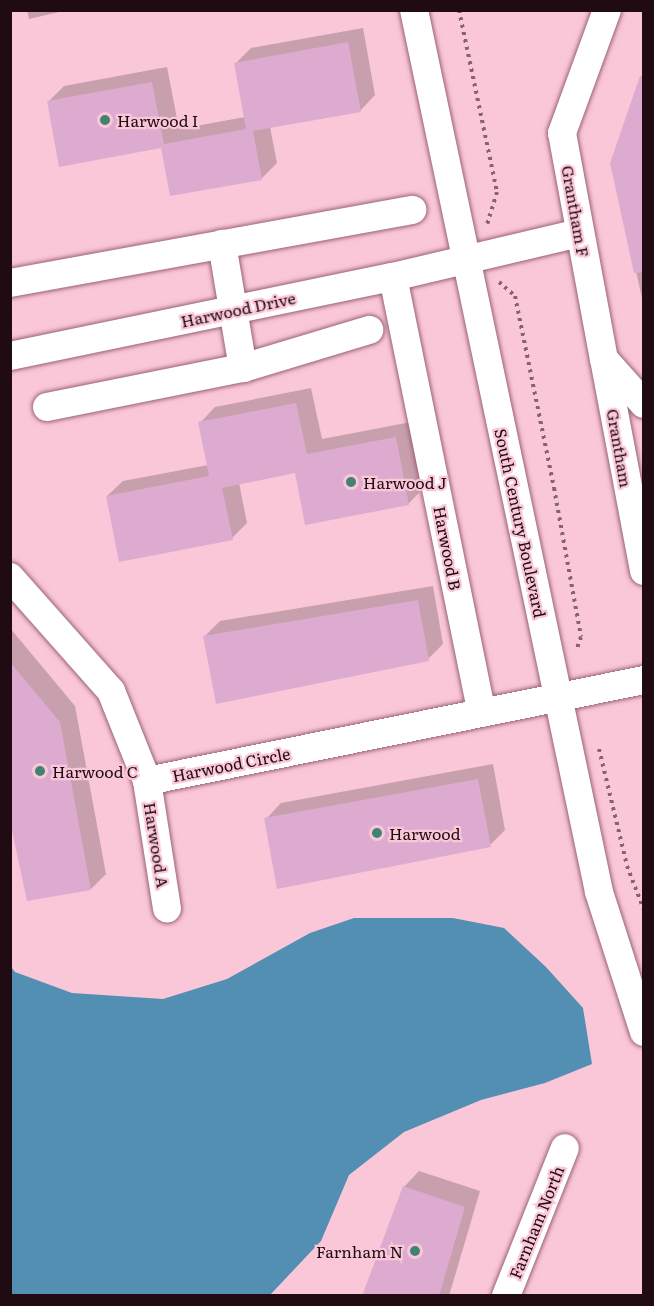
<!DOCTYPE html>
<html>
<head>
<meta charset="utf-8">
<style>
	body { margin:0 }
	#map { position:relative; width:654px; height:1306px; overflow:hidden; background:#fac7d8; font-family:Literata,serif }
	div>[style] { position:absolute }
	.water>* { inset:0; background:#538fb3 }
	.shadow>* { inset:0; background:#0003 }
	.building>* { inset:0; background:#deabd0 }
	.path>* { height:4px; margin-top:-2px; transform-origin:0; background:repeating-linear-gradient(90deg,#86636f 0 3px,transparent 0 7.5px) }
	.roads { filter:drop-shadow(0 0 2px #9a6276) drop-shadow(0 0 2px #9a6276) }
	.minor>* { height:28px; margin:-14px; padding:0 14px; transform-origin:14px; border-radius:14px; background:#fff }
	.dots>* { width:16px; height:16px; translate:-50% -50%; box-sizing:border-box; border:3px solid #fac7d8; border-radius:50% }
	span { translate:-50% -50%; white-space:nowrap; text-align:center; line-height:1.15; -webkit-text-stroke:4.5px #fac7d8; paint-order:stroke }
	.poi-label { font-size:16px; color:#200b13 }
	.left { translate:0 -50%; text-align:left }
	.right { translate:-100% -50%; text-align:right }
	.street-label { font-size:16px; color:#200b13 }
	.frame { position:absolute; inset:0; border:12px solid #200b13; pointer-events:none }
</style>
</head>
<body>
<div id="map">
	<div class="water">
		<div style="clip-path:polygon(354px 918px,453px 918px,504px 928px,546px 967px,583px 1008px,592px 1064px,545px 1083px,481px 1100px,404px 1132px,349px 1175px,321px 1241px,270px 1295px,11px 1295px,11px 967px,15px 972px,72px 993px,163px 999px,227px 979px,310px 933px)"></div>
	</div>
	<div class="shadow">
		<div style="clip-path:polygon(27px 10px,68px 10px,29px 19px)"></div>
		<div style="clip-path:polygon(363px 28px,375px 95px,360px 111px,270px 127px,277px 163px,262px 178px,171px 194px,163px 146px,49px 101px,64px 86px,167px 67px,179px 129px,245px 117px,236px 63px,251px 48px)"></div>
		<div style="clip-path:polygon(644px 70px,644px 307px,612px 164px)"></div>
		<div style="clip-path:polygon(311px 388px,322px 439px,411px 422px,424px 488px,408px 504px,296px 472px,239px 483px,247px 523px,232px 538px,107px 496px,123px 481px,208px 465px,200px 423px,215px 407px)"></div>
		<div style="clip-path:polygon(433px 586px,443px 644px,428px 659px,205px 636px,220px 621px)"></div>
		<div style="clip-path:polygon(10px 628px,75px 706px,106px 874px,91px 889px,10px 813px)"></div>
		<div style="clip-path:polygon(493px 764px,505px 830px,490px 845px,266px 819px,281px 803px)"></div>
		<div style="clip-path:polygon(419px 1171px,480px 1191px,449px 1296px,364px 1296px,404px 1187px)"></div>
	</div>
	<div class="building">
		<div style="clip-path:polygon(348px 42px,361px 112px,253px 131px,262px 180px,170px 196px,161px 148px,59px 167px,47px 101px,152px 82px,164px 144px,246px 129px,234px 63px)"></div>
		<div style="clip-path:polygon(640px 76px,644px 77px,644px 272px,634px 273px,610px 163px)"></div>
		<div style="clip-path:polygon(296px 403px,307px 454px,396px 437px,409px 505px,305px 525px,295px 473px,222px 488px,233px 540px,119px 562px,106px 496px,209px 476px,198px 422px)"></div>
		<div style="clip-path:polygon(418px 600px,429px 661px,216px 704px,203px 636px)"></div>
		<div style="clip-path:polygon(10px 662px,60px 722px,91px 890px,27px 901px,10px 821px)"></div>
		<div style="clip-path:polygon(478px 779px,491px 847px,277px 889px,264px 818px)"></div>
		<div style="clip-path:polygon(403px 1186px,465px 1207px,439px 1296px,362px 1296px)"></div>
	</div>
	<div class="path">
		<div style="left:459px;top:10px;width:186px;rotate:78.2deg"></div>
		<div style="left:497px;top:192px;width:34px;rotate:107deg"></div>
		<div style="left:499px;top:282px;width:21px;rotate:41deg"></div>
		<div style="left:515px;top:296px;width:196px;rotate:78.5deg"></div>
		<div style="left:554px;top:488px;width:151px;rotate:79.7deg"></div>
		<div style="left:581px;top:637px;width:12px;rotate:110deg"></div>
		<div style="left:599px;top:749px;width:120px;rotate:76.5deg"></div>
		<div style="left:627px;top:866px;width:47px;rotate:68.9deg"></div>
	</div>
	<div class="roads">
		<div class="minor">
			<div style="left:414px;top:10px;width:901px;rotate:78.15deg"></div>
			<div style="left:599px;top:892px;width:147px;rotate:72.2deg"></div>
			<div style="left:607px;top:10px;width:131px;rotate:110.1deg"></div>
			<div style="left:562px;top:133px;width:230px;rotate:79.5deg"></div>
			<div style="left:604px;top:359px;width:60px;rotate:48.4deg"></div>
			<div style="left:222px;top:244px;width:126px;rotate:80.4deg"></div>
			<div style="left:393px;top:277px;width:445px;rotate:78.5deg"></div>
			<div style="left:10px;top:283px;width:409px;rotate:-10.3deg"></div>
			<div style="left:10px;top:356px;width:391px;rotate:-11.7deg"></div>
			<div style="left:393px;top:277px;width:191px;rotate:-13.3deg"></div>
			<div style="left:604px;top:359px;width:216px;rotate:79.3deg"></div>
			<div style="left:47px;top:407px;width:200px;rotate:-11.3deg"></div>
			<div style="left:243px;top:368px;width:132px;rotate:-16.8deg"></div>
			<div style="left:10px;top:577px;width:152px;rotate:48.5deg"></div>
			<div style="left:111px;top:691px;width:97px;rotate:68.2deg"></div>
			<div style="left:147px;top:781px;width:129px;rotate:81.1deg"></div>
			<div style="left:147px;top:781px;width:507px;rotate:-11.49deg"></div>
			<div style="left:506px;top:1296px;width:159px;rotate:-68.3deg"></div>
		</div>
	</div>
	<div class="dots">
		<div style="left:105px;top:120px;background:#418273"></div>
		<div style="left:351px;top:482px;background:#418273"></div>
		<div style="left:40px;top:771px;background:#418273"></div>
		<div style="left:377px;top:833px;background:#418273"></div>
		<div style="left:415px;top:1251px;background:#418273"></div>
	</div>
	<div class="poi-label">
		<span class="left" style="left:117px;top:120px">Harwood I</span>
		<span class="left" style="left:363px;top:482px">Harwood J</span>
		<span class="left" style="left:52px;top:771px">Harwood C</span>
		<span class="left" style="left:389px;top:833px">Harwood</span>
		<span class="right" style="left:403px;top:1251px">Farnham N</span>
	</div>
	<div class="street-label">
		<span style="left:576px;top:211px;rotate:80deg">Grantham F</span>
		<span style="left:238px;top:309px;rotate:-12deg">Harwood Drive</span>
		<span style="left:620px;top:448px;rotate:80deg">Grantham</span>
		<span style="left:521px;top:523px;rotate:78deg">South Century Boulevard</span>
		<span style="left:448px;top:548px;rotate:79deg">Harwood B</span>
		<span style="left:231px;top:764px;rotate:-11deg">Harwood Circle</span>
		<span style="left:157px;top:845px;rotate:81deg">Harwood A</span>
		<span style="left:536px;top:1222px;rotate:-68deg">Farnham North</span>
	</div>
	<div class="frame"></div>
</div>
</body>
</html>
